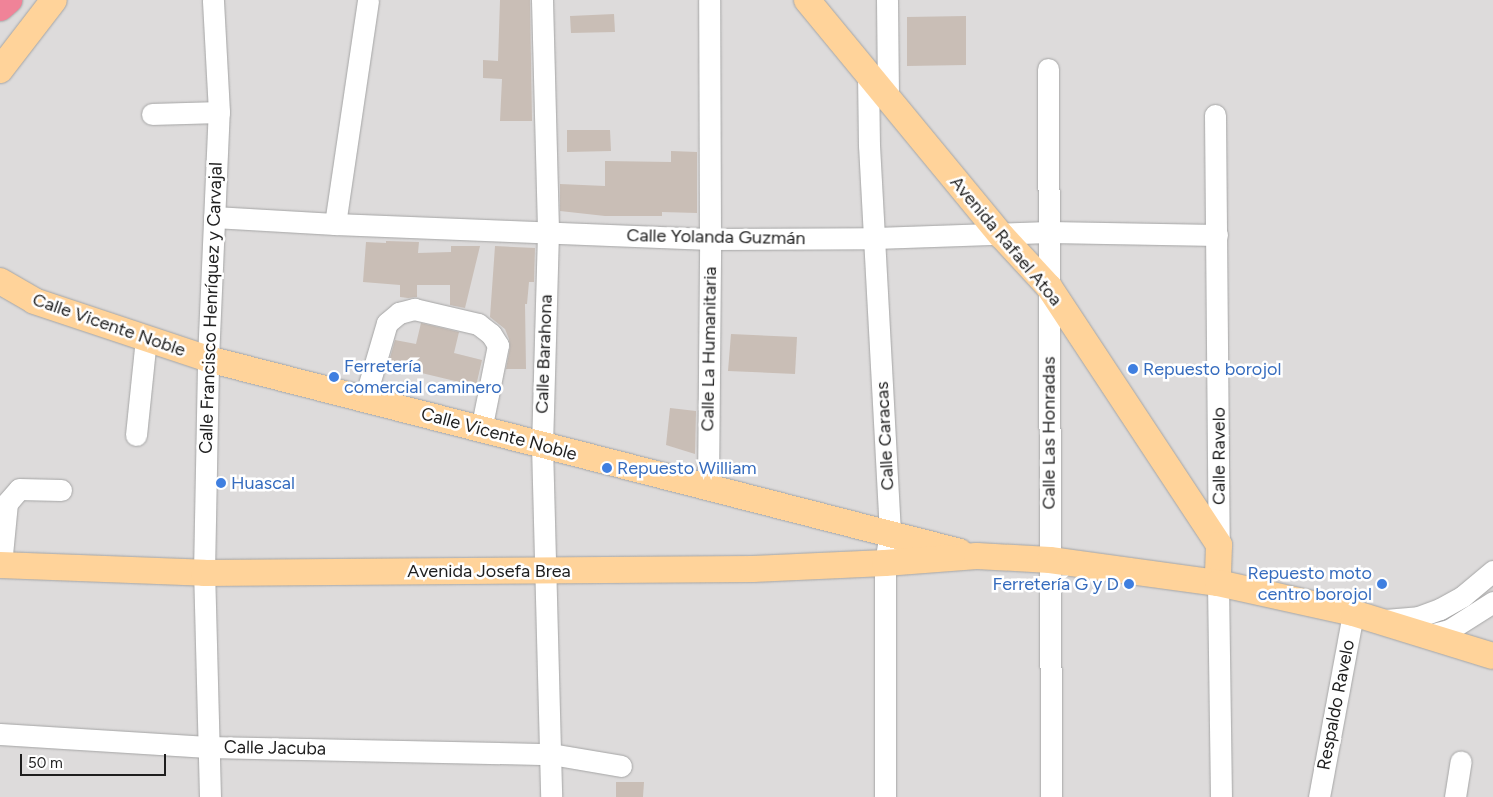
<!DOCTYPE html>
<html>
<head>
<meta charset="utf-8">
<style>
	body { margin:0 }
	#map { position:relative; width:1493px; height:797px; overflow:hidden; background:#f0ece3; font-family:Figtree,sans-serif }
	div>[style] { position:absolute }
	.residential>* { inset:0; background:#dddbdb }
	.building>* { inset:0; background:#c9beb6 }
	.roads { filter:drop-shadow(0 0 1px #a5a5a5) drop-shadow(0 0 1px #a5a5a5) }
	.minor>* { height:21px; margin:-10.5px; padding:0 10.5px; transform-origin:10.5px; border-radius:10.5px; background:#fff }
	.major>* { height:26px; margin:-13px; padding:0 13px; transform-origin:13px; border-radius:13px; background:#ffd39a }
	.highway>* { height:28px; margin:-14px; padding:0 14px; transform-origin:14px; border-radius:14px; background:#f08398 }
	.dots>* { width:14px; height:14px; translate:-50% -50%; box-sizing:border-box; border:2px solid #fff; border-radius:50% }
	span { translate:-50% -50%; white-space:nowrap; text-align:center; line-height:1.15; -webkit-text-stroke:5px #fff; paint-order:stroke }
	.street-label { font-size:18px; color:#1e1e1e }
	.shop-label { font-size:18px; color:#366cbe }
	.left { translate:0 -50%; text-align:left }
	.right { translate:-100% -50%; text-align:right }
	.scale { position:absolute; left:20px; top:754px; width:146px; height:22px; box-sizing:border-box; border:2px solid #1e1e1e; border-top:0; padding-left:6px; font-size:15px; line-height:18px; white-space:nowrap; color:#1e1e1e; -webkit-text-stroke:4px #fff; paint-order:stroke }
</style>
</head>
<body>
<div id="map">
	<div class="residential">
		<div style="clip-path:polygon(0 0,1493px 0,1493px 797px,0 797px)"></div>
	</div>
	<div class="building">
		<div style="clip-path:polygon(500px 0,530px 0,532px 121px,500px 121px,502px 79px,483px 78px,483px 60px,498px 61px)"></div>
		<div style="clip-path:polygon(614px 14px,615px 32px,571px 33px,570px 16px)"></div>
		<div style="clip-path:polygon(966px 16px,966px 65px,907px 66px,907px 17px)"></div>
		<div style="clip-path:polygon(567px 130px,610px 130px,611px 151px,567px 152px)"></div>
		<div style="clip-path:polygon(671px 151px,697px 152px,697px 213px,662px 212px,662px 216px,605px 216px,560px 211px,560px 184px,605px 186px,605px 161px,671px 162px)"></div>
		<div style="clip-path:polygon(386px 241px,419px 242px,418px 253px,451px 252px,451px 246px,480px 246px,465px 308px,450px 305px,450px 285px,417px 285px,417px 297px,408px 298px,400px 297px,400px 285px,363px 282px,366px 242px,386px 243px)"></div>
		<div style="clip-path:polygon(495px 246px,535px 248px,534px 282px,529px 282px,527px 304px,525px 304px,526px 369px,506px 369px,510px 347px,509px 339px,505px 329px,490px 317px)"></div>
		<div style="clip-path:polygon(421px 323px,459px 332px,454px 353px,482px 360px,476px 386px,388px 365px,395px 340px,416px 344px)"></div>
		<div style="clip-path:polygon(731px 334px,797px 337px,795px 374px,728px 371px)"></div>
		<div style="clip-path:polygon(670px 408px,696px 411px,695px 454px,666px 445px)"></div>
		<div style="clip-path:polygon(616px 782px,644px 782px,643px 797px,616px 797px)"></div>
	</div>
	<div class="roads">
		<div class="minor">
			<div style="left:542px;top:0;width:232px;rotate:88.5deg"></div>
			<div style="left:548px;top:232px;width:213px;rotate:91.6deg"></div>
			<div style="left:542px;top:445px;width:352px;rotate:88.5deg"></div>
			<div style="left:887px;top:0;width:98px;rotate:89.4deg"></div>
			<div style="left:1048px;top:69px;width:728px;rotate:89.76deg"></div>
			<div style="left:868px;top:74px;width:71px;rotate:89.2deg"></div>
			<div style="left:869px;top:145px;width:388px;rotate:86.9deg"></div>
			<div style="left:890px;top:532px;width:31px;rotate:99deg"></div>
			<div style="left:885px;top:563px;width:234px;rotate:90deg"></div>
			<div style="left:152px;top:114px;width:67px;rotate:-1.7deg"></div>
			<div style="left:1215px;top:115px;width:430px;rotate:89.5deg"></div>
			<div style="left:214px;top:217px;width:121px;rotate:3.3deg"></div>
			<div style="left:335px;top:224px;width:375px;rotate:2.3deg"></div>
			<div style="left:710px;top:239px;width:165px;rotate:-0.3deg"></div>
			<div style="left:875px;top:238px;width:174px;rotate:-2deg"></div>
			<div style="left:1049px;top:232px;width:168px;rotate:1deg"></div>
			<div style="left:335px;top:224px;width:226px;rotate:-81.6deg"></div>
			<div style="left:365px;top:398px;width:78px;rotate:-73.7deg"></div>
			<div style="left:387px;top:323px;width:16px;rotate:-40deg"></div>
			<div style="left:399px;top:313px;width:16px;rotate:-15deg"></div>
			<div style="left:414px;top:309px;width:66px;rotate:13.2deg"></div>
			<div style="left:478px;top:324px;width:16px;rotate:38deg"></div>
			<div style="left:491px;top:334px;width:13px;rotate:58deg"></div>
			<div style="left:498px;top:345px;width:87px;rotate:101.3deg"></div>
			<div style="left:136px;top:435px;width:98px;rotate:-84.1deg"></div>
			<div style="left:708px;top:489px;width:250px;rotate:-89.5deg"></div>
			<div style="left:710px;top:239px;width:239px;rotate:-90.2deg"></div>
			<div style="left:1px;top:565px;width:62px;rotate:-84.5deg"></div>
			<div style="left:7px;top:503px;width:18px;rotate:-49deg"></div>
			<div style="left:19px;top:489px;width:42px;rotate:1.4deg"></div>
			<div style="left:1218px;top:583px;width:214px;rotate:89.2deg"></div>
			<div style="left:1385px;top:620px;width:33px;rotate:-5deg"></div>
			<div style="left:1418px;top:617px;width:23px;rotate:-20deg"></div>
			<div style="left:1440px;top:609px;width:26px;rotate:-29deg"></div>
			<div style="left:1463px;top:596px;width:39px;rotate:-40deg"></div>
			<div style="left:1430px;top:635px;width:20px;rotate:-15deg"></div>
			<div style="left:1449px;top:630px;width:52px;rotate:-32.5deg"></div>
			<div style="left:0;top:734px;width:208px;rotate:3.6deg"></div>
			<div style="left:208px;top:747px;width:343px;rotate:1.2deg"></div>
			<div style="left:551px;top:754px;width:71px;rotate:9.7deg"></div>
			<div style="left:210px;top:797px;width:224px;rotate:-91.5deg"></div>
			<div style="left:204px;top:573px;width:214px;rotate:-88.9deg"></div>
			<div style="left:208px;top:359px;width:247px;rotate:-87.5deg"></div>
			<div style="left:219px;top:112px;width:112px;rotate:-93.1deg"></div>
			<div style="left:1319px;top:797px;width:187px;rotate:-79.5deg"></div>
			<div style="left:1455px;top:797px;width:36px;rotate:-81deg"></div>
		</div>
		<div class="major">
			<div style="left:807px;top:0;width:305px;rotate:50.5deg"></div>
			<div style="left:1001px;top:235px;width:71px;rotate:47.3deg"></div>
			<div style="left:1049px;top:287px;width:309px;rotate:56.6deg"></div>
			<div style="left:1219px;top:545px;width:38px;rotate:92deg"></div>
			<div style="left:0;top:70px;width:88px;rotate:-52.4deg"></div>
			<div style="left:0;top:281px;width:39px;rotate:30deg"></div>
			<div style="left:34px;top:301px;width:183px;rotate:18.4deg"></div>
			<div style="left:208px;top:359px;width:776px;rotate:14.39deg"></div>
			<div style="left:0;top:565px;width:204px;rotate:2.2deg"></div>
			<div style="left:204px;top:573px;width:549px;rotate:-0.42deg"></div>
			<div style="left:753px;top:569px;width:132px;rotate:-2.6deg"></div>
			<div style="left:885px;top:563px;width:92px;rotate:-4.4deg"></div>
			<div style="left:977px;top:556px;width:73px;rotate:3.1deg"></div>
			<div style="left:1050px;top:560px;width:170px;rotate:7.8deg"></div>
			<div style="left:1218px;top:583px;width:138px;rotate:12.5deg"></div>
			<div style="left:1353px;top:613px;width:146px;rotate:17.1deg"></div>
		</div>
		<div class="highway">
			<div style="left:0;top:7px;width:11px;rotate:-41deg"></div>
		</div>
	</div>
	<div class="dots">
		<div style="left:1133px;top:369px;background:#3f7fe0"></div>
		<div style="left:334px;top:377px;background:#3f7fe0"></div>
		<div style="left:607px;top:468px;background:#3f7fe0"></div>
		<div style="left:221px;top:483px;background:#3f7fe0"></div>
		<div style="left:1129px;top:584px;background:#3f7fe0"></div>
		<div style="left:1382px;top:584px;background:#3f7fe0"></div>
	</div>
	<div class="street-label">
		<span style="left:716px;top:237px;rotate:1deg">Calle Yolanda Guzmán</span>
		<span style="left:1006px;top:241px;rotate:50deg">Avenida Rafael Atoa</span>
		<span style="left:211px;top:308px;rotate:-88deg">Calle Francisco Henríquez y Carvajal</span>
		<span style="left:109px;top:325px;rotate:19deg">Calle Vicente Noble</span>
		<span style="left:709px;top:349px;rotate:-89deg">Calle La Humanitaria</span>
		<span style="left:544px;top:354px;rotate:-88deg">Calle Barahona</span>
		<span style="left:1049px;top:433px;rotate:-90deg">Calle Las Honradas</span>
		<span style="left:499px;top:434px;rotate:15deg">Calle Vicente Noble</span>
		<span style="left:885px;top:436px;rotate:-93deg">Calle Caracas</span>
		<span style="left:1219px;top:456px;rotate:-90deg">Calle Ravelo</span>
		<span style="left:489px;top:571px">Avenida Josefa Brea</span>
		<span style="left:1336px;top:705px;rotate:-79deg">Respaldo Ravelo</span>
		<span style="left:275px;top:748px;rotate:1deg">Calle Jacuba</span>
	</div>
	<div class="shop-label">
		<span class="left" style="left:344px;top:377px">Ferretería<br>comercial caminero</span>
		<span class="left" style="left:1143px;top:369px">Repuesto borojol</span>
		<span class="left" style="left:617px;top:468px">Repuesto William</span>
		<span class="left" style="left:231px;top:483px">Huascal</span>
		<span class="right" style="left:1372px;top:584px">Repuesto moto<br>centro borojol</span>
		<span class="right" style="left:1119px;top:584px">Ferretería G y D</span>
	</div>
	<div class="scale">50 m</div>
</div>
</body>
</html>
